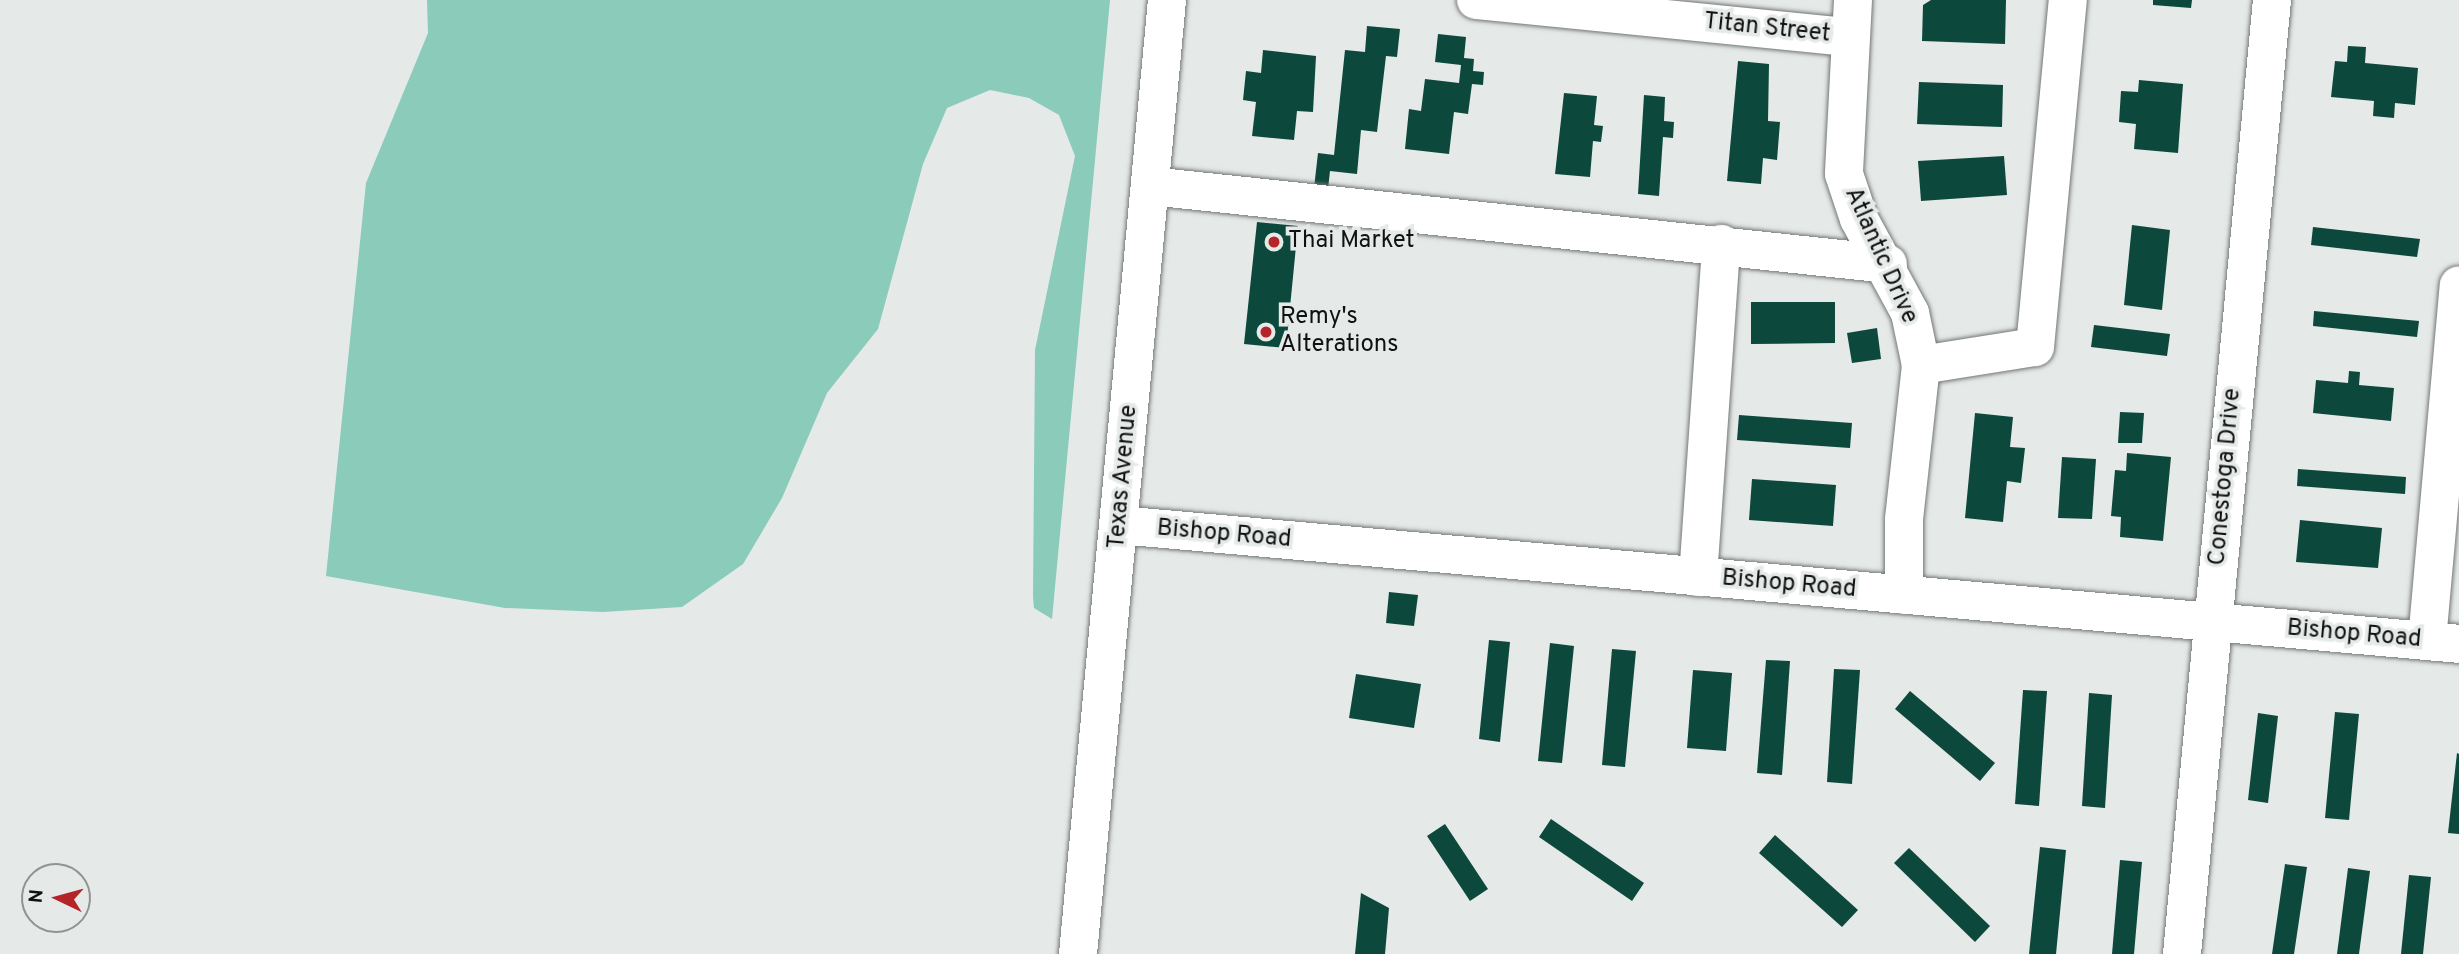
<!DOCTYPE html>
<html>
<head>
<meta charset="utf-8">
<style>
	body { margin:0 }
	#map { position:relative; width:2459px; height:954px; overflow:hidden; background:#e5e9e8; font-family:Overpass,sans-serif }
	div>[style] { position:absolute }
	.green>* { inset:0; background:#8acbb9 }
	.building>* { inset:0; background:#0c483c }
	.roads { filter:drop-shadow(0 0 2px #737775) drop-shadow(0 0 2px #737775) }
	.minor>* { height:38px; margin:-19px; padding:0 19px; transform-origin:19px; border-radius:19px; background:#fff }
	.dots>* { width:19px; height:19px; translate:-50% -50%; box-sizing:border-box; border:4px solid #e5e9e8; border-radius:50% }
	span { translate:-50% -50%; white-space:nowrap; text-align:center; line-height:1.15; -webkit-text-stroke:7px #e5e9e8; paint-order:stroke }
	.street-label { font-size:24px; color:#101110 }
	.poi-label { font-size:24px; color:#101110 }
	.left { translate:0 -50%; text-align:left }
	.north { position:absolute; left:21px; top:863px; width:70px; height:70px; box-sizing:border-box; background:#e5e9e8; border:2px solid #909392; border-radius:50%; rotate:275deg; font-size:19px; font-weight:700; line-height:28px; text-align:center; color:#101110 }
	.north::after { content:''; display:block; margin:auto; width:24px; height:32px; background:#b52429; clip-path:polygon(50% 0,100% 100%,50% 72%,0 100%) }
</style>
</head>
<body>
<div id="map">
	<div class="green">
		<div style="clip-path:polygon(427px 0,1110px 0,1052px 619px,1034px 608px,1033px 597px,1035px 350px,1075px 156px,1059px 115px,1029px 98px,990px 90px,947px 108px,923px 164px,878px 329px,827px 393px,782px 498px,743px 564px,682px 607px,603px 612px,505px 608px,326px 576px,366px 183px,428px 33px)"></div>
	</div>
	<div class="building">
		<div style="clip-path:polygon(1931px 0,2006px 0,2005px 44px,1922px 41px,1923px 5px)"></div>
		<div style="clip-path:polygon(2153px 0,2192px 0,2191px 8px,2153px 5px)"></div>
		<div style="clip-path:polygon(1367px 26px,1400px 29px,1397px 57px,1386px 56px,1377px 132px,1361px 130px,1357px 174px,1330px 171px,1328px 189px,1314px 188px,1318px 153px,1334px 155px,1345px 50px,1365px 52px)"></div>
		<div style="clip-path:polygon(1438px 34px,1466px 37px,1464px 58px,1474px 59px,1473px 71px,1484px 72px,1483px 85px,1472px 84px,1468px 114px,1454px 112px,1449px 154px,1405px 149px,1409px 109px,1421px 111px,1425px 79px,1459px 83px,1461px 65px,1435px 62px)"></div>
		<div style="clip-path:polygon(2348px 46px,2366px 47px,2365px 63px,2418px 68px,2415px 105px,2395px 103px,2394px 118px,2373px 116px,2374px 101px,2331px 97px,2335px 61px,2347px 62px)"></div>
		<div style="clip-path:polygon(1263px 50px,1316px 56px,1313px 112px,1297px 111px,1294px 140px,1252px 136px,1256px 102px,1243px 100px,1246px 71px,1261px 73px)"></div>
		<div style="clip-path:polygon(1738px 61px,1769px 64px,1768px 121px,1780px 122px,1777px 160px,1763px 158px,1761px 184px,1727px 181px)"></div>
		<div style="clip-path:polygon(2139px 80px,2183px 84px,2178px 153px,2134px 149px,2136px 124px,2119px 122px,2121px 91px,2138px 92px)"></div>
		<div style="clip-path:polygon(1919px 82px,2003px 85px,2002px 127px,1917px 124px)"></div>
		<div style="clip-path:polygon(1564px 93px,1597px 96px,1594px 125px,1603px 126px,1601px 142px,1593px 141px,1590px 177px,1555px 174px)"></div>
		<div style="clip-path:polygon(1644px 95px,1665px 97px,1664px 121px,1674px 122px,1673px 138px,1663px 137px,1659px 196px,1638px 194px)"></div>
		<div style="clip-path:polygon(2004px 156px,2007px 195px,1921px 201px,1918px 161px)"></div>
		<div style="clip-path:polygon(1257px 222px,1298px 226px,1286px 348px,1244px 344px)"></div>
		<div style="clip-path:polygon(2132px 225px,2170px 230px,2162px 310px,2124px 305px)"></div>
		<div style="clip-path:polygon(2313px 227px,2420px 239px,2417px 257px,2311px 245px)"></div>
		<div style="clip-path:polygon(1751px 302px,1835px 302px,1835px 343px,1751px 344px)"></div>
		<div style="clip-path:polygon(2314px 311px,2419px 321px,2417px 337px,2313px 326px)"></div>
		<div style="clip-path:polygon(2094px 325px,2170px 334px,2167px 356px,2091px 347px)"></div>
		<div style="clip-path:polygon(1877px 328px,1881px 359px,1852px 363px,1847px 333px)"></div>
		<div style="clip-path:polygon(2349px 371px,2360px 372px,2359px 385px,2394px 388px,2391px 421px,2313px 413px,2316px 380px,2348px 383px)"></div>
		<div style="clip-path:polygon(2120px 412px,2144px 413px,2142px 443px,2118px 443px)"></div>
		<div style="clip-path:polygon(1975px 413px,2013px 417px,2010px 447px,2025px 448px,2021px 483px,2007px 481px,2003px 522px,1965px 518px)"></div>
		<div style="clip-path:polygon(1739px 415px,1852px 423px,1850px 448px,1737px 440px)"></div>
		<div style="clip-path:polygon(2127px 453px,2171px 457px,2163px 541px,2120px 537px,2121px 517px,2111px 516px,2115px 470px,2126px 471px)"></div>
		<div style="clip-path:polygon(2062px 457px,2096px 459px,2092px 519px,2058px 518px)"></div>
		<div style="clip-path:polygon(2298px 469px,2406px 477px,2405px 494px,2297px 486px)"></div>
		<div style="clip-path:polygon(1752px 479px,1836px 485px,1833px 526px,1749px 520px)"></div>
		<div style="clip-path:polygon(2300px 520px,2382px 528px,2378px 568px,2296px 562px)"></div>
		<div style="clip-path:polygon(1389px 592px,1418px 595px,1414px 626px,1386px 623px)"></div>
		<div style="clip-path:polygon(1489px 640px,1510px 642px,1500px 742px,1479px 739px)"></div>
		<div style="clip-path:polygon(1550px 643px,1574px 646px,1562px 763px,1538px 761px)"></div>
		<div style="clip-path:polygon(1612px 649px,1636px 651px,1625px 767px,1602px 765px)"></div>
		<div style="clip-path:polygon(1766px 660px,1790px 661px,1782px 775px,1757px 773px)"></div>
		<div style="clip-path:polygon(1834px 669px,1860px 670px,1852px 784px,1827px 782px)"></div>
		<div style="clip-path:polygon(1693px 670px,1732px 673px,1726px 751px,1687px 748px)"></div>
		<div style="clip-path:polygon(1356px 674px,1421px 684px,1414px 728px,1349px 718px)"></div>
		<div style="clip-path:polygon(2023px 690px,2047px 691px,2039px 806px,2015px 804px)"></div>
		<div style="clip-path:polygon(1910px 691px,1995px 763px,1980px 781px,1895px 709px)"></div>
		<div style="clip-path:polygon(2089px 693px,2112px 695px,2105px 808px,2082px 806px)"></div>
		<div style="clip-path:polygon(2335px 712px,2359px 714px,2349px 820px,2325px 818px)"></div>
		<div style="clip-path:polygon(2258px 713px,2278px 716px,2268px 803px,2248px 800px)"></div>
		<div style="clip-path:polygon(2457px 753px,2459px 754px,2459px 834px,2448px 833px)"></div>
		<div style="clip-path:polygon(1551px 819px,1644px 883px,1632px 901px,1539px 837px)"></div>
		<div style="clip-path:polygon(1445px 824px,1488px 889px,1470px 901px,1427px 836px)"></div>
		<div style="clip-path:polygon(1775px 835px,1858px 910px,1842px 927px,1759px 853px)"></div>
		<div style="clip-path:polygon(2040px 847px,2066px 850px,2056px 954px,2029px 954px)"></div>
		<div style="clip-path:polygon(1909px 848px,1990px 926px,1975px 942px,1894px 863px)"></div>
		<div style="clip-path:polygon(2120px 860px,2142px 862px,2134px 954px,2112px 954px)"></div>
		<div style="clip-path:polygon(2285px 864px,2307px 867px,2294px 954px,2272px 954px)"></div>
		<div style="clip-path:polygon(2348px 868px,2370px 871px,2359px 954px,2337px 954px)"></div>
		<div style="clip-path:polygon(2409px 875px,2431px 877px,2423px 954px,2401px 954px)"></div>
		<div style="clip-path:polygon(1361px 893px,1389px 908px,1385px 954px,1355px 954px)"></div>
	</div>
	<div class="roads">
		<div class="minor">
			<div style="left:1476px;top:0;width:375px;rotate:5.7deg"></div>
			<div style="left:1853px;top:0;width:174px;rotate:93deg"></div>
			<div style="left:1844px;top:174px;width:47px;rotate:71.6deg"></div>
			<div style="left:1859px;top:219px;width:107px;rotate:61.5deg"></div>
			<div style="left:1910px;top:313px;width:53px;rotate:78.1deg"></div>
			<div style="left:1921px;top:365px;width:155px;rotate:96.3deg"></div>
			<div style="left:1904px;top:519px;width:76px;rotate:90deg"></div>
			<div style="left:1150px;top:186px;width:742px;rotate:6.03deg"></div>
			<div style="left:1921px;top:365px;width:115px;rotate:-9deg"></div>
			<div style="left:2035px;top:347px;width:349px;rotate:-84.6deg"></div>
			<div style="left:1119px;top:525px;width:1345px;rotate:5.07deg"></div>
			<div style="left:1698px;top:577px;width:334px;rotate:-86deg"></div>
			<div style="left:2427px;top:641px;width:357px;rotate:-84.9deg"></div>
			<div style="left:1078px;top:954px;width:958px;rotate:-84.67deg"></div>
			<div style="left:2182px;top:954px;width:958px;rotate:-84.61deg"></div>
		</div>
	</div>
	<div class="dots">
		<div style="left:1274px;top:242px;background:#b52429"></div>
		<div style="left:1266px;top:332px;background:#b52429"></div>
	</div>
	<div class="street-label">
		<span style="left:1767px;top:29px;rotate:6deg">Titan Street</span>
		<span style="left:1880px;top:256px;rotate:66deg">Atlantic Drive</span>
		<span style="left:1124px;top:477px;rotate:-85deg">Texas Avenue</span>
		<span style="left:2226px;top:477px;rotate:-85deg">Conestoga Drive</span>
		<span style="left:1224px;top:535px;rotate:5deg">Bishop Road</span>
		<span style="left:1789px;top:585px;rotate:5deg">Bishop Road</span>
		<span style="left:2354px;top:635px;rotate:5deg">Bishop Road</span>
	</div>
	<div class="poi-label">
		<span class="left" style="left:1288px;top:242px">Thai Market</span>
		<span class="left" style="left:1280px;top:332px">Remy's<br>Alterations</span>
	</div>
	<div class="north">N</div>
</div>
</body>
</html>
